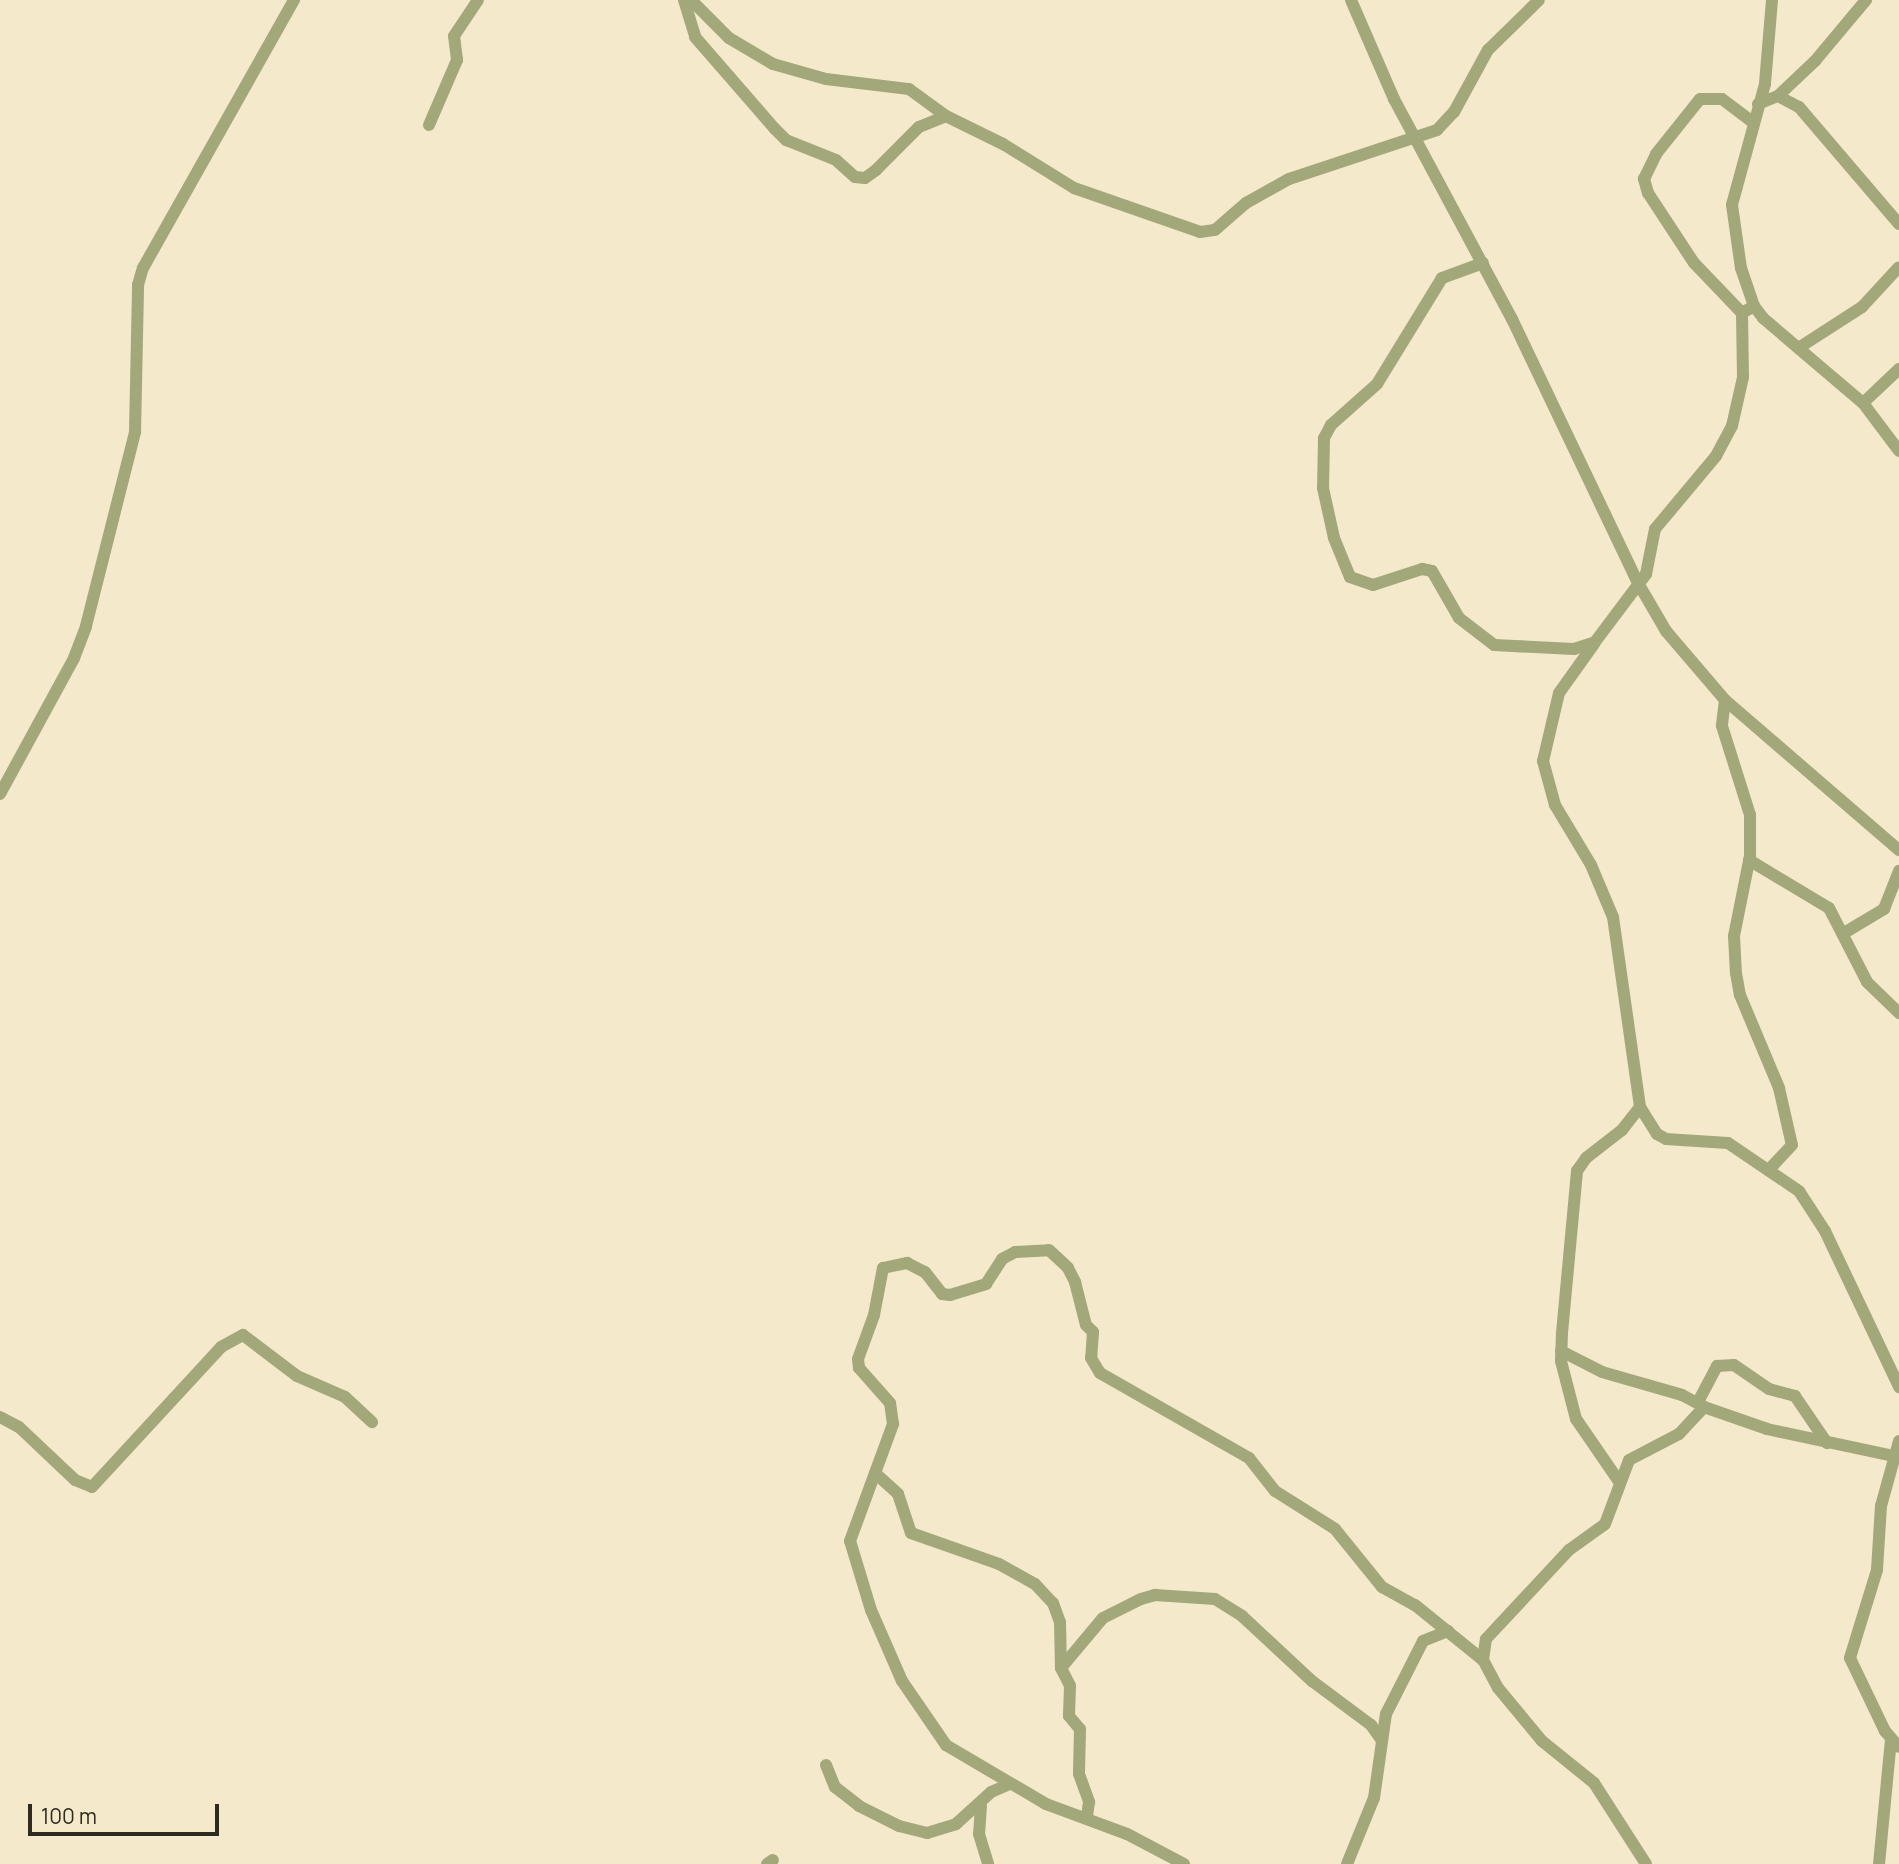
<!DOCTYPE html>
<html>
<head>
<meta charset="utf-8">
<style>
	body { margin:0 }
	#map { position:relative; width:1899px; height:1864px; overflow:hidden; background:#f4e9cb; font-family:Manrope,sans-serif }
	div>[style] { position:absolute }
	.minor>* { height:12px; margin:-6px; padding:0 6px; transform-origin:6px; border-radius:6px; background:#a2a879 }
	span { translate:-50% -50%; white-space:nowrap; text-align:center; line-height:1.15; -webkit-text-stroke:7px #f4e9cb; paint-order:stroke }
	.scale { position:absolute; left:28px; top:1804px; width:191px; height:32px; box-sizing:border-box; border:4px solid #2e2a1f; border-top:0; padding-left:9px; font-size:21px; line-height:24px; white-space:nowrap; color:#2e2a1f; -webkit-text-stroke:5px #f4e9cb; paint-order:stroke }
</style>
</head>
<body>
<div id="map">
	<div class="minor">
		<div style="left:684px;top:0;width:39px;rotate:73deg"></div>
		<div style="left:695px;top:37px;width:122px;rotate:49deg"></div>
		<div style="left:775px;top:129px;width:16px;rotate:45deg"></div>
		<div style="left:786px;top:140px;width:54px;rotate:21.8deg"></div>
		<div style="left:836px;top:160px;width:25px;rotate:42deg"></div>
		<div style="left:855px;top:177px;width:10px;rotate:6deg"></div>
		<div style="left:865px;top:178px;width:14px;rotate:-36deg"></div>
		<div style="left:876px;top:170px;width:61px;rotate:-45deg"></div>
		<div style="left:919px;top:127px;width:29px;rotate:-22deg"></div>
		<div style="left:946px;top:116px;width:64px;rotate:26.2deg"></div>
		<div style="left:1003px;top:144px;width:84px;rotate:31.8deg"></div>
		<div style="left:1074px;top:188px;width:133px;rotate:19.2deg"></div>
		<div style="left:1200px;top:232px;width:15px;rotate:-8deg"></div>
		<div style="left:1215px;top:230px;width:41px;rotate:-41.1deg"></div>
		<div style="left:1246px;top:203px;width:49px;rotate:-29.2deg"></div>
		<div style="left:1289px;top:179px;width:156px;rotate:-18.3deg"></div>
		<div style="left:1437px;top:130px;width:25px;rotate:-47deg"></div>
		<div style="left:1454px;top:112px;width:71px;rotate:-61.3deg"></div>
		<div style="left:1488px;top:50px;width:71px;rotate:-44.4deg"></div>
		<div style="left:691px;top:0;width:54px;rotate:45deg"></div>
		<div style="left:729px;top:38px;width:51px;rotate:30.6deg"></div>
		<div style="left:773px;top:64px;width:55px;rotate:15.8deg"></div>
		<div style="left:826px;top:79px;width:84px;rotate:6.9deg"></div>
		<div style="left:909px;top:89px;width:46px;rotate:36.1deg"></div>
		<div style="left:1351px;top:0;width:108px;rotate:66.5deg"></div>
		<div style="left:1394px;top:99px;width:250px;rotate:61.8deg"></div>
		<div style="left:1512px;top:319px;width:293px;rotate:64.5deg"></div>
		<div style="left:1638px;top:583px;width:56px;rotate:59.7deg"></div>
		<div style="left:1666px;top:631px;width:91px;rotate:49.5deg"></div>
		<div style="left:1725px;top:700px;width:230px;rotate:40.8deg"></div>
		<div style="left:1772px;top:0;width:84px;rotate:94.8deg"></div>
		<div style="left:1765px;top:84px;width:125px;rotate:105.3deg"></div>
		<div style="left:1732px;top:205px;width:64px;rotate:81.9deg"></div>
		<div style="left:1741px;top:268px;width:40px;rotate:71.1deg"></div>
		<div style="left:1754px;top:306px;width:15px;rotate:53deg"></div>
		<div style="left:1763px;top:318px;width:131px;rotate:40.4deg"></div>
		<div style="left:1863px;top:403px;width:60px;rotate:53.1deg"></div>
		<div style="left:1778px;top:96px;width:51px;rotate:-43.4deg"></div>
		<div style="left:1815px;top:61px;width:80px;rotate:-50.1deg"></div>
		<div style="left:1758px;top:104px;width:22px;rotate:-22deg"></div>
		<div style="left:1778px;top:96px;width:24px;rotate:28deg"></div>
		<div style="left:1799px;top:107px;width:154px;rotate:49.5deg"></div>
		<div style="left:429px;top:125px;width:71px;rotate:-66.7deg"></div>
		<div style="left:457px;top:60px;width:24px;rotate:-97deg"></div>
		<div style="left:454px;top:36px;width:43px;rotate:-56.3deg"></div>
		<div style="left:1483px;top:263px;width:44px;rotate:159.9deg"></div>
		<div style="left:1442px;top:278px;width:124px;rotate:121.5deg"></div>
		<div style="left:1377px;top:384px;width:62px;rotate:138.3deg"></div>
		<div style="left:1331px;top:425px;width:15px;rotate:118deg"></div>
		<div style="left:1324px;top:438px;width:50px;rotate:91.1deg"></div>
		<div style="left:1323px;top:488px;width:51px;rotate:77.6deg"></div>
		<div style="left:1334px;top:538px;width:42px;rotate:67.7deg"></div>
		<div style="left:1350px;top:577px;width:24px;rotate:19deg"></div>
		<div style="left:1373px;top:585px;width:52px;rotate:-18.1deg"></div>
		<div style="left:1422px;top:569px;width:10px;rotate:11deg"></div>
		<div style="left:1432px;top:571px;width:54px;rotate:60.1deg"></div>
		<div style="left:1459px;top:618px;width:44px;rotate:37.6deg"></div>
		<div style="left:1494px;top:645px;width:80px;rotate:2.9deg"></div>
		<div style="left:1574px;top:649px;width:22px;rotate:-18deg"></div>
		<div style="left:1595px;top:642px;width:85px;rotate:-53.1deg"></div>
		<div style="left:1646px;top:574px;width:46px;rotate:-78.7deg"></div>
		<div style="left:1655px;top:529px;width:95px;rotate:-50.1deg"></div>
		<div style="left:1716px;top:456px;width:34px;rotate:-62deg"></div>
		<div style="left:1732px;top:426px;width:50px;rotate:-77.3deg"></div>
		<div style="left:1743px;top:377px;width:64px;rotate:-90.9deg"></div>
		<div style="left:1742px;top:313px;width:14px;rotate:-30deg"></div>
		<div style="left:1742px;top:313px;width:69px;rotate:-133.8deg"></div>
		<div style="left:1694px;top:263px;width:84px;rotate:-123.3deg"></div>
		<div style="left:1648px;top:193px;width:15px;rotate:-106deg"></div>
		<div style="left:1644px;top:179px;width:28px;rotate:-64deg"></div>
		<div style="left:1656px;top:154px;width:70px;rotate:-51.3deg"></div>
		<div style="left:1700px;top:99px;width:22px"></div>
		<div style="left:1722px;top:99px;width:38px;rotate:37deg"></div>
		<div style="left:1800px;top:347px;width:74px;rotate:-32.8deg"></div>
		<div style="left:1862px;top:307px;width:54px;rotate:-47.2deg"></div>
		<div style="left:1863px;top:403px;width:50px;rotate:-43.4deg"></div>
		<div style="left:1594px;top:644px;width:60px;rotate:125.5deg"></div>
		<div style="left:1559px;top:693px;width:70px;rotate:103.2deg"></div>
		<div style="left:1543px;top:761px;width:46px;rotate:74.7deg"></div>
		<div style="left:1555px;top:805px;width:70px;rotate:59deg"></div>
		<div style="left:1591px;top:865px;width:56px;rotate:67.1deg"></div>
		<div style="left:1613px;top:917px;width:192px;rotate:81.9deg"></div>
		<div style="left:1640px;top:1107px;width:32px;rotate:58deg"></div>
		<div style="left:1657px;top:1134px;width:10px;rotate:29deg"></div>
		<div style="left:1666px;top:1139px;width:62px;rotate:3.7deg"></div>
		<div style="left:1728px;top:1143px;width:86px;rotate:34.1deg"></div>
		<div style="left:1799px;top:1191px;width:48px;rotate:57deg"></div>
		<div style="left:1825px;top:1231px;width:173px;rotate:64.6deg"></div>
		<div style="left:1725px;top:700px;width:26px;rotate:97deg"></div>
		<div style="left:1722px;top:726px;width:93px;rotate:72.5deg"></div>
		<div style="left:1750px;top:815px;width:41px;rotate:90deg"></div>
		<div style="left:1750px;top:856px;width:82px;rotate:101.3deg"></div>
		<div style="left:1734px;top:936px;width:37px;rotate:87deg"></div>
		<div style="left:1736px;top:973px;width:22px;rotate:80deg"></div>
		<div style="left:1740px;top:995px;width:101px;rotate:67.2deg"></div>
		<div style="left:1779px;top:1088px;width:58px;rotate:77.2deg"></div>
		<div style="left:1792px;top:1145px;width:33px;rotate:133deg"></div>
		<div style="left:0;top:794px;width:155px;rotate:-61.4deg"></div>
		<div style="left:74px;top:658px;width:34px;rotate:-69deg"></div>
		<div style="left:86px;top:626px;width:200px;rotate:-75.8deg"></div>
		<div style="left:135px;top:432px;width:147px;rotate:-88.8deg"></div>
		<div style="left:138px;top:285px;width:18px;rotate:-74deg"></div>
		<div style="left:143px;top:268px;width:308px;rotate:-60.6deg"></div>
		<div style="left:1749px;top:860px;width:93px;rotate:31deg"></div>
		<div style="left:1829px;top:908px;width:83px;rotate:62.8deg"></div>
		<div style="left:1867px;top:982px;width:45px;rotate:44.1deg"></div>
		<div style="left:1844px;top:933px;width:47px;rotate:-31deg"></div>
		<div style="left:1884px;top:909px;width:41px;rotate:-68.5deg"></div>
		<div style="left:1561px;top:1351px;width:46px;rotate:27.1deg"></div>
		<div style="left:1602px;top:1372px;width:83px;rotate:16deg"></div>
		<div style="left:1682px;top:1395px;width:24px;rotate:28deg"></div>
		<div style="left:1698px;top:1402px;width:41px;rotate:-62.2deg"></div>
		<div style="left:1717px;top:1366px;width:17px;rotate:-3deg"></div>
		<div style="left:1734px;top:1365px;width:42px;rotate:34.4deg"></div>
		<div style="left:1769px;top:1389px;width:27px;rotate:15deg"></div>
		<div style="left:1795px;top:1396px;width:57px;rotate:55.8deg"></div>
		<div style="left:0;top:1417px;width:21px;rotate:28deg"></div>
		<div style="left:19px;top:1427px;width:77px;rotate:43.4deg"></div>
		<div style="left:75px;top:1480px;width:18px;rotate:22deg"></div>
		<div style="left:92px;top:1487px;width:190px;rotate:-47.3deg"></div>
		<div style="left:221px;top:1347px;width:25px;rotate:-29deg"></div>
		<div style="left:243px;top:1335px;width:68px;rotate:37.2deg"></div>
		<div style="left:297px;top:1376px;width:52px;rotate:23.6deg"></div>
		<div style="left:345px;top:1397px;width:37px;rotate:43deg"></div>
		<div style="left:1899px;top:1441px;width:67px;rotate:105.5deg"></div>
		<div style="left:1881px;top:1506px;width:64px;rotate:93.6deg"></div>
		<div style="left:1877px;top:1570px;width:92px;rotate:107.1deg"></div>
		<div style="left:1850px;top:1658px;width:81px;rotate:64.4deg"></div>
		<div style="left:1885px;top:1731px;width:21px;rotate:49deg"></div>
		<div style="left:875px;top:1473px;width:31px;rotate:42deg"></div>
		<div style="left:898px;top:1494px;width:41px;rotate:71.6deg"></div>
		<div style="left:911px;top:1533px;width:93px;rotate:19.4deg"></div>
		<div style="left:999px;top:1564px;width:41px;rotate:29.1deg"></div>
		<div style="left:1035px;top:1584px;width:26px;rotate:47deg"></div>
		<div style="left:1053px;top:1603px;width:20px;rotate:70deg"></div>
		<div style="left:1060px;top:1622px;width:46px;rotate:88.8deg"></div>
		<div style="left:1061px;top:1668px;width:20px;rotate:63deg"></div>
		<div style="left:1070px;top:1686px;width:30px;rotate:92deg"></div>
		<div style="left:1069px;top:1716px;width:17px;rotate:50deg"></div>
		<div style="left:1080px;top:1729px;width:45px;rotate:91.3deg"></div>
		<div style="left:1079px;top:1774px;width:30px;rotate:70deg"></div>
		<div style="left:1089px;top:1802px;width:15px;rotate:98deg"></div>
		<div style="left:1618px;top:1480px;width:74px;rotate:-124.5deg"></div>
		<div style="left:1576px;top:1419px;width:60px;rotate:-104.5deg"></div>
		<div style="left:1561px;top:1361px;width:28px;rotate:-88deg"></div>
		<div style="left:1562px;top:1333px;width:163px;rotate:-84.7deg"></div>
		<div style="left:1577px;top:1171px;width:16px;rotate:-55deg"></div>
		<div style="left:1586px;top:1158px;width:46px;rotate:-37.9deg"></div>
		<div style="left:1622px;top:1130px;width:29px;rotate:-52deg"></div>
		<div style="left:1061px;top:1668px;width:65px;rotate:-50deg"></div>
		<div style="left:1103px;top:1618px;width:42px;rotate:-26.6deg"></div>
		<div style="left:1141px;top:1599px;width:15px;rotate:-16deg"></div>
		<div style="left:1155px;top:1595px;width:60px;rotate:3.8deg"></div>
		<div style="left:1215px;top:1599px;width:32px;rotate:32deg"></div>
		<div style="left:1242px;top:1616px;width:96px;rotate:42.9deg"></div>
		<div style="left:1312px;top:1681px;width:74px;rotate:36.7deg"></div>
		<div style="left:1371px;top:1725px;width:16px;rotate:55deg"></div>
		<div style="left:826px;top:1765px;width:24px;rotate:68deg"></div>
		<div style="left:835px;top:1787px;width:31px;rotate:38deg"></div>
		<div style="left:859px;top:1806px;width:45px;rotate:26.6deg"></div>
		<div style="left:899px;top:1826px;width:29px;rotate:14deg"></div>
		<div style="left:927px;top:1833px;width:30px;rotate:-17deg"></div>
		<div style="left:956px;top:1824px;width:47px;rotate:-42.4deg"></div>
		<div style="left:991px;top:1792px;width:21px;rotate:-23deg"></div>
		<div style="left:981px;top:1806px;width:28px;rotate:94deg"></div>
		<div style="left:979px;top:1834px;width:31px;rotate:73deg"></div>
		<div style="left:767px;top:1864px;width:7px;rotate:-34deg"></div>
		<div style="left:1184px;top:1864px;width:64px;rotate:-152.2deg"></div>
		<div style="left:1127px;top:1834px;width:86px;rotate:-159.7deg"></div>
		<div style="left:1046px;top:1804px;width:116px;rotate:-149.5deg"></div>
		<div style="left:946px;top:1745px;width:78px;rotate:-124.5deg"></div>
		<div style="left:902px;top:1681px;width:77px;rotate:-113.6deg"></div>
		<div style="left:871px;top:1610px;width:72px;rotate:-106.9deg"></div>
		<div style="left:850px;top:1541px;width:125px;rotate:-69.8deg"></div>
		<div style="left:893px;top:1424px;width:21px;rotate:-98deg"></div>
		<div style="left:890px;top:1403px;width:47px;rotate:-131.5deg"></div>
		<div style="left:859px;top:1368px;width:9px;rotate:-96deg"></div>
		<div style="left:858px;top:1359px;width:47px;rotate:-70deg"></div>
		<div style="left:874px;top:1315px;width:48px;rotate:-79.2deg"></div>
		<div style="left:883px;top:1268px;width:25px;rotate:-12deg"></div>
		<div style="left:907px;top:1263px;width:20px;rotate:27deg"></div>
		<div style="left:925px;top:1272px;width:28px;rotate:52deg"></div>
		<div style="left:942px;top:1294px;width:8px;rotate:7deg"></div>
		<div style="left:950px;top:1295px;width:38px;rotate:-17deg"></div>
		<div style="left:986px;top:1284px;width:30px;rotate:-57deg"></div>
		<div style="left:1002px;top:1259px;width:15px;rotate:-28deg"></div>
		<div style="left:1015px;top:1252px;width:34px;rotate:-3deg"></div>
		<div style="left:1049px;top:1250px;width:26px;rotate:43deg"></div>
		<div style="left:1068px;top:1268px;width:16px;rotate:63deg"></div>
		<div style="left:1075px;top:1282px;width:44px;rotate:75.7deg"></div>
		<div style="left:1086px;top:1325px;width:10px;rotate:45deg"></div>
		<div style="left:1093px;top:1332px;width:26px;rotate:94deg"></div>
		<div style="left:1091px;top:1358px;width:17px;rotate:59deg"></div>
		<div style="left:1100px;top:1373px;width:172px;rotate:29.7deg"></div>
		<div style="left:1249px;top:1458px;width:42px;rotate:51.8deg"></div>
		<div style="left:1275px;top:1491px;width:71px;rotate:32.3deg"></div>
		<div style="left:1335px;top:1529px;width:75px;rotate:51deg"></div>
		<div style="left:1382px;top:1587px;width:38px;rotate:29deg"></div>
		<div style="left:1415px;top:1605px;width:87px;rotate:39deg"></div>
		<div style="left:1347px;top:1864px;width:71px;rotate:-67.8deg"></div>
		<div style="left:1374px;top:1798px;width:85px;rotate:-81.9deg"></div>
		<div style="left:1386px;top:1714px;width:82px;rotate:-63.1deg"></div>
		<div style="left:1423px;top:1641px;width:27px;rotate:-22deg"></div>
		<div style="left:1646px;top:1864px;width:96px;rotate:-122.7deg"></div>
		<div style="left:1594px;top:1783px;width:67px;rotate:-141.1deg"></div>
		<div style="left:1542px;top:1741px;width:69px;rotate:-129.7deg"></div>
		<div style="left:1498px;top:1688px;width:32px;rotate:-118deg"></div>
		<div style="left:1483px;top:1660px;width:21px;rotate:-82deg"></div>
		<div style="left:1486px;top:1639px;width:122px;rotate:-47deg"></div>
		<div style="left:1569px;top:1550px;width:44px;rotate:-35.8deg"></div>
		<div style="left:1605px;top:1524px;width:68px;rotate:-69.4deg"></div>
		<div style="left:1629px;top:1460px;width:56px;rotate:-27.5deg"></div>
		<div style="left:1679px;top:1434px;width:37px;rotate:-47deg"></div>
		<div style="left:1704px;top:1407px;width:67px;rotate:19.2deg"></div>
		<div style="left:1767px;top:1429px;width:135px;rotate:12deg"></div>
		<div style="left:1879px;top:1864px;width:126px;rotate:-84.5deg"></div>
	</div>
	<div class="scale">100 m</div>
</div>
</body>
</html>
